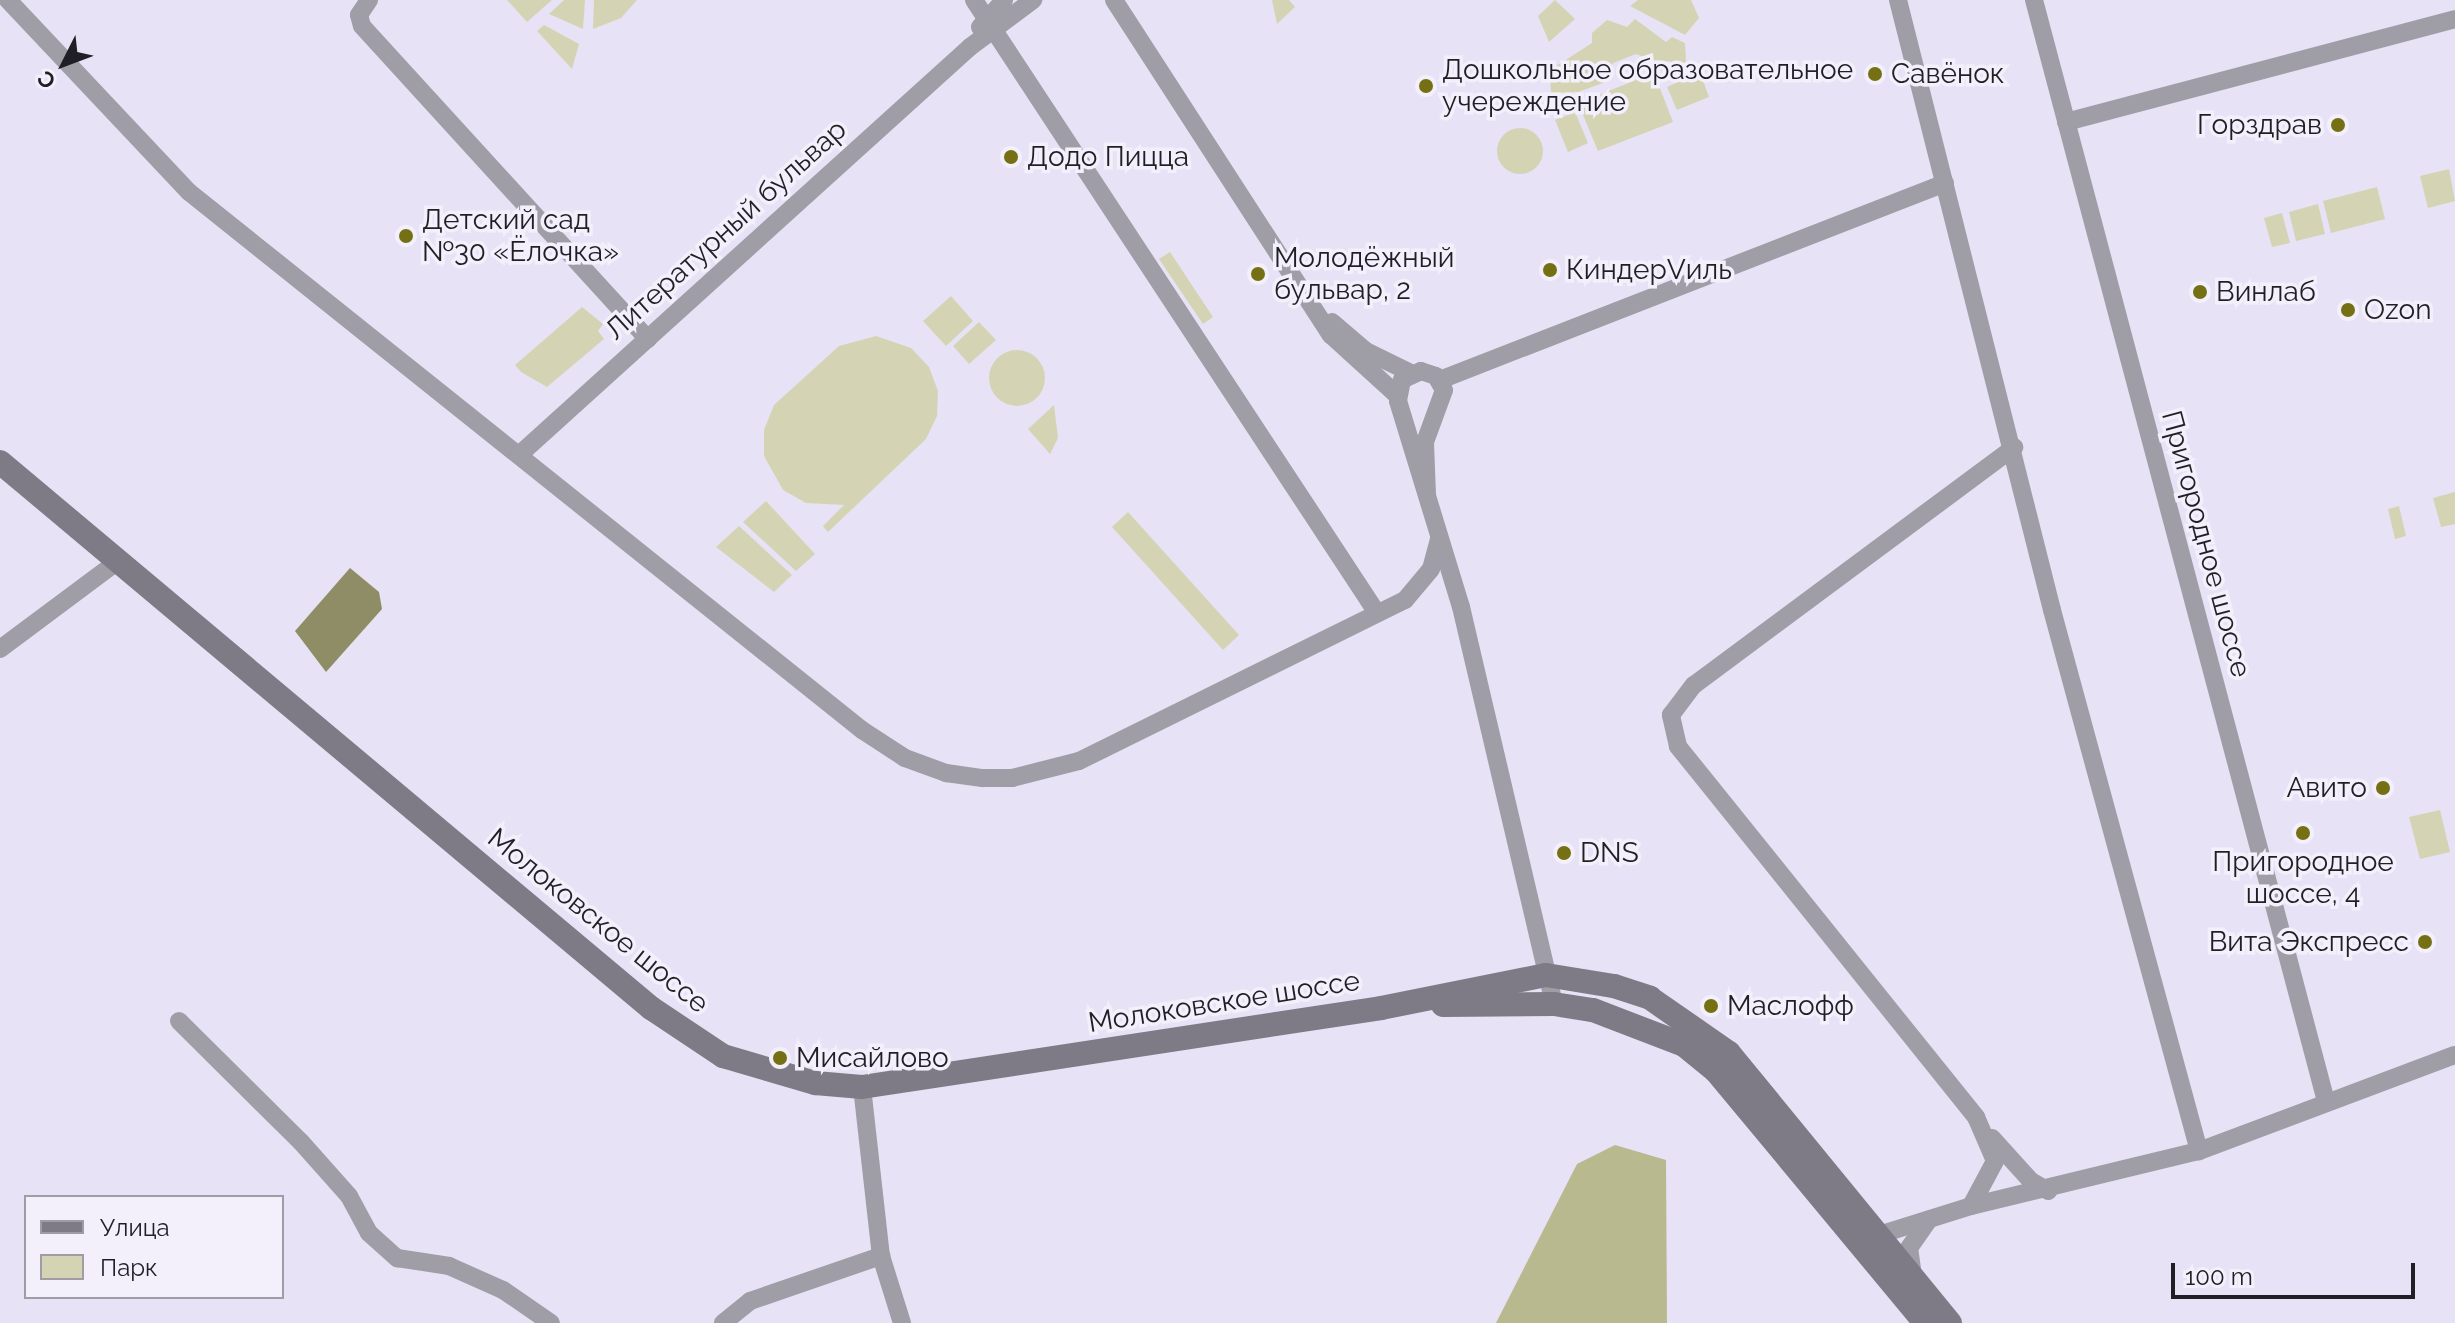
<!DOCTYPE html>
<html>
<head>
<meta charset="utf-8">
<style>
	body { margin:0 }
	#map { position:relative; width:2455px; height:1323px; overflow:hidden; background:#e7e2f5; font-family:Raleway,sans-serif }
	div>[style] { position:absolute }
	.green>* { inset:0; background:#d4d4b5 }
	.round { border-radius:50% }
	.forest>* { inset:0; background:#b9b990 }
	.water>* { inset:0; background:#8e8d65 }
	.street>* { height:18px; margin:-9px; padding:0 9px; transform-origin:9px; border-radius:9px; background:#9f9da5 }
	.secondary>* { height:24px; margin:-12px; padding:0 12px; transform-origin:12px; border-radius:12px; background:#7e7b86 }
	.dots>* { width:22px; height:22px; translate:-50% -50%; box-sizing:border-box; border:4px solid #f3f0fc; border-radius:50% }
	span { translate:-50% -50%; white-space:nowrap; text-align:center; line-height:1.15; -webkit-text-stroke:7px #f3f0fc; paint-order:stroke }
	.poi-label { font-size:28px; color:#201f26 }
	.left { translate:0 -50%; text-align:left }
	.right { translate:-100% -50%; text-align:right }
	.street-label { font-size:28px; color:#201f26 }
	.legend { position:absolute; left:24px; top:1195px; width:260px; height:104px; box-sizing:border-box; background:#f3f0fc; border:2px solid #9f9ca6; margin:0; padding:10px 14px; list-style:none; font-size:24px; color:#201f26 }
	.legend li { display:flex; align-items:center; gap:16px; height:40px }
	.legend b { width:40px; border:2px solid #9f9ca6 }
	.north { position:absolute; left:24px; top:24px; width:80px; height:80px; -webkit-text-stroke:6px #f3f0fc; paint-order:stroke; rotate:228deg; font-size:22px; font-weight:700; line-height:32px; text-align:center; color:#201f26 }
	.north::after { content:''; display:block; margin:auto; width:28px; height:36px; background:#201f26; clip-path:polygon(50% 0,100% 100%,50% 72%,0 100%) }
	.scale { position:absolute; left:2171px; top:1263px; width:244px; height:36px; box-sizing:border-box; border:4px solid #201f26; border-top:0; padding-left:10px; font-size:24px; line-height:28px; white-space:nowrap; color:#201f26; -webkit-text-stroke:6px #f3f0fc; paint-order:stroke }
</style>
</head>
<body>
<div id="map">
	<div class="green">
		<div style="clip-path:polygon(507px 0,552px 0,527px 22px)"></div>
		<div style="clip-path:polygon(564px 0,585px 0,583px 29px,549px 14px)"></div>
		<div style="clip-path:polygon(594px 0,637px 0,621px 18px,593px 29px)"></div>
		<div style="clip-path:polygon(1272px 0,1289px 0,1295px 7px,1277px 24px)"></div>
		<div style="clip-path:polygon(1555px 0,1575px 19px,1549px 42px,1538px 16px)"></div>
		<div style="clip-path:polygon(1638px 0,1691px 0,1699px 18px,1685px 35px,1630px 6px)"></div>
		<div style="clip-path:polygon(1635px 19px,1666px 42px,1672px 37px,1685px 43px,1686px 62px,1674px 67px,1670px 61px,1657px 63px,1636px 54px,1613px 63px,1603px 83px,1578px 92px,1551px 93px,1550px 70px,1592px 43px,1592px 33px,1607px 20px,1627px 27px)"></div>
		<div style="clip-path:polygon(544px 25px,579px 44px,572px 69px,537px 31px)"></div>
		<div style="clip-path:polygon(1700px 72px,1709px 97px,1677px 110px,1667px 87px)"></div>
		<div style="clip-path:polygon(1654px 73px,1673px 122px,1598px 151px,1578px 103px)"></div>
		<div style="clip-path:polygon(1575px 112px,1588px 143px,1568px 152px,1555px 120px)"></div>
		<div class="round" style="left:1497px;top:128px;width:46px;height:46px"></div>
		<div style="clip-path:polygon(2449px 169px,2455px 201px,2428px 208px,2420px 176px)"></div>
		<div style="clip-path:polygon(2377px 187px,2385px 219px,2331px 233px,2323px 201px)"></div>
		<div style="clip-path:polygon(2318px 204px,2325px 234px,2296px 241px,2289px 212px)"></div>
		<div style="clip-path:polygon(2282px 213px,2290px 243px,2272px 247px,2264px 218px)"></div>
		<div style="clip-path:polygon(1170px 252px,1213px 317px,1203px 324px,1159px 259px)"></div>
		<div style="clip-path:polygon(951px 296px,973px 321px,946px 346px,923px 321px)"></div>
		<div style="clip-path:polygon(582px 307px,603px 324px,598px 331px,604px 339px,547px 387px,521px 372px,515px 365px)"></div>
		<div style="clip-path:polygon(979px 322px,996px 340px,969px 364px,953px 346px)"></div>
		<div style="clip-path:polygon(876px 336px,911px 348px,929px 367px,938px 391px,937px 416px,926px 439px,828px 532px,823px 526px,844px 505px,806px 503px,783px 490px,764px 456px,764px 430px,774px 405px,839px 346px)"></div>
		<div class="round" style="left:989px;top:350px;width:56px;height:56px"></div>
		<div style="clip-path:polygon(1054px 405px,1058px 438px,1050px 454px,1028px 429px)"></div>
		<div style="clip-path:polygon(2455px 492px,2455px 524px,2441px 527px,2433px 498px)"></div>
		<div style="clip-path:polygon(766px 501px,815px 554px,796px 571px,743px 522px)"></div>
		<div style="clip-path:polygon(2399px 506px,2406px 536px,2395px 539px,2388px 509px)"></div>
		<div style="clip-path:polygon(1128px 512px,1239px 635px,1223px 650px,1112px 527px)"></div>
		<div style="clip-path:polygon(739px 526px,792px 575px,774px 592px,716px 547px)"></div>
		<div style="clip-path:polygon(2440px 810px,2450px 852px,2420px 859px,2409px 817px)"></div>
	</div>
	<div class="forest">
		<div style="clip-path:polygon(1615px 1145px,1666px 1160px,1667px 1323px,1496px 1323px,1577px 1164px)"></div>
	</div>
	<div class="water">
		<div style="clip-path:polygon(350px 568px,379px 592px,382px 609px,326px 672px,295px 631px)"></div>
	</div>
	<div class="street">
		<div style="left:8px;top:0;width:264px;rotate:46.7deg"></div>
		<div style="left:189px;top:192px;width:862px;rotate:38.64deg"></div>
		<div style="left:862px;top:730px;width:51px;rotate:33.1deg"></div>
		<div style="left:905px;top:758px;width:44px;rotate:20.1deg"></div>
		<div style="left:946px;top:773px;width:37px;rotate:8deg"></div>
		<div style="left:983px;top:778px;width:29px"></div>
		<div style="left:1012px;top:778px;width:69px;rotate:-14.2deg"></div>
		<div style="left:1079px;top:761px;width:364px;rotate:-26.3deg"></div>
		<div style="left:1405px;top:600px;width:40px;rotate:-50deg"></div>
		<div style="left:1431px;top:569px;width:31px;rotate:-75deg"></div>
		<div style="left:369px;top:0;width:18px;rotate:124deg"></div>
		<div style="left:359px;top:15px;width:11px;rotate:75deg"></div>
		<div style="left:362px;top:26px;width:424px;rotate:47.6deg"></div>
		<div style="left:974px;top:0;width:734px;rotate:56.68deg"></div>
		<div style="left:1114px;top:0;width:399px;rotate:57.1deg"></div>
		<div style="left:1331px;top:335px;width:91px;rotate:42.3deg"></div>
		<div style="left:1898px;top:0;width:629px;rotate:75.83deg"></div>
		<div style="left:2052px;top:610px;width:561px;rotate:74.8deg"></div>
		<div style="left:2034px;top:0;width:1139px;rotate:75.15deg"></div>
		<div style="left:980px;top:27px;width:36px;rotate:-48deg"></div>
		<div style="left:2066px;top:122px;width:402px;rotate:-14.8deg"></div>
		<div style="left:1332px;top:322px;width:45px;rotate:40.5deg"></div>
		<div style="left:1366px;top:351px;width:50px;rotate:26.1deg"></div>
		<div style="left:1440px;top:380px;width:542px;rotate:-21.31deg"></div>
		<div style="left:519px;top:455px;width:608px;rotate:-42.13deg"></div>
		<div style="left:970px;top:47px;width:79px;rotate:-36.7deg"></div>
		<div style="left:1427px;top:495px;width:53px;rotate:-92.2deg"></div>
		<div style="left:1425px;top:442px;width:55px;rotate:-69.9deg"></div>
		<div style="left:1444px;top:390px;width:16px;rotate:-120deg"></div>
		<div style="left:1436px;top:376px;width:16px;rotate:-162deg"></div>
		<div style="left:1421px;top:371px;width:21px;rotate:155deg"></div>
		<div style="left:1402px;top:380px;width:21px;rotate:101deg"></div>
		<div style="left:1398px;top:401px;width:215px;rotate:73deg"></div>
		<div style="left:1461px;top:607px;width:408px;rotate:76.8deg"></div>
		<div style="left:0;top:649px;width:147px;rotate:-36.7deg"></div>
		<div style="left:179px;top:1021px;width:172px;rotate:44.8deg"></div>
		<div style="left:301px;top:1142px;width:72px;rotate:48.4deg"></div>
		<div style="left:349px;top:1196px;width:42px;rotate:61.6deg"></div>
		<div style="left:369px;top:1233px;width:38px;rotate:42deg"></div>
		<div style="left:397px;top:1258px;width:53px;rotate:8.7deg"></div>
		<div style="left:449px;top:1266px;width:59px;rotate:24deg"></div>
		<div style="left:503px;top:1290px;width:58px;rotate:34.5deg"></div>
		<div style="left:862px;top:1087px;width:170px;rotate:83.6deg"></div>
		<div style="left:881px;top:1256px;width:70px;rotate:72.6deg"></div>
		<div style="left:1992px;top:1138px;width:58px;rotate:47.8deg"></div>
		<div style="left:2031px;top:1181px;width:20px;rotate:30deg"></div>
		<div style="left:1971px;top:1206px;width:51px;rotate:-61.9deg"></div>
		<div style="left:1995px;top:1161px;width:48px;rotate:-113.4deg"></div>
		<div style="left:1976px;top:1117px;width:476px;rotate:-128.8deg"></div>
		<div style="left:1678px;top:746px;width:32px;rotate:-103deg"></div>
		<div style="left:1671px;top:715px;width:38px;rotate:-53deg"></div>
		<div style="left:1694px;top:685px;width:399px;rotate:-36.6deg"></div>
		<div style="left:1869px;top:1238px;width:107px;rotate:-17.4deg"></div>
		<div style="left:1971px;top:1206px;width:235px;rotate:-13.6deg"></div>
		<div style="left:2199px;top:1151px;width:273px;rotate:-20.6deg"></div>
		<div style="left:1913px;top:1276px;width:28px;rotate:-98deg"></div>
		<div style="left:1909px;top:1248px;width:35px;rotate:-55deg"></div>
		<div style="left:723px;top:1323px;width:35px;rotate:-39deg"></div>
		<div style="left:750px;top:1301px;width:139px;rotate:-19deg"></div>
	</div>
	<div class="secondary">
		<div style="left:0;top:462px;width:850px;rotate:39.99deg"></div>
		<div style="left:651px;top:1008px;width:87px;rotate:33.7deg"></div>
		<div style="left:723px;top:1056px;width:96px;rotate:16.4deg"></div>
		<div style="left:815px;top:1083px;width:47px;rotate:4.9deg"></div>
		<div style="left:862px;top:1087px;width:525px;rotate:-8.65deg"></div>
		<div style="left:1381px;top:1008px;width:168px;rotate:-11.3deg"></div>
		<div style="left:1546px;top:975px;width:69px;rotate:9.2deg"></div>
		<div style="left:1614px;top:986px;width:38px;rotate:18deg"></div>
		<div style="left:1650px;top:998px;width:96px;rotate:34.8deg"></div>
		<div style="left:1729px;top:1053px;width:349px;rotate:50.7deg"></div>
		<div style="left:1443px;top:1005px;width:111px;rotate:-0.5deg"></div>
		<div style="left:1554px;top:1004px;width:39px;rotate:9deg"></div>
		<div style="left:1593px;top:1010px;width:97px;rotate:21deg"></div>
		<div style="left:1684px;top:1045px;width:41px;rotate:39.1deg"></div>
		<div style="left:1716px;top:1071px;width:327px;rotate:50.3deg"></div>
	</div>
	<div class="dots">
		<div style="left:1875px;top:74px;background:#747013"></div>
		<div style="left:1426px;top:86px;background:#747013"></div>
		<div style="left:2338px;top:125px;background:#747013"></div>
		<div style="left:1011px;top:157px;background:#747013"></div>
		<div style="left:406px;top:236px;background:#747013"></div>
		<div style="left:1550px;top:270px;background:#747013"></div>
		<div style="left:1258px;top:274px;background:#747013"></div>
		<div style="left:2200px;top:292px;background:#747013"></div>
		<div style="left:2348px;top:310px;background:#747013"></div>
		<div style="left:2383px;top:788px;background:#747013"></div>
		<div style="left:2303px;top:833px;background:#747013"></div>
		<div style="left:1564px;top:853px;background:#747013"></div>
		<div style="left:2425px;top:942px;background:#747013"></div>
		<div style="left:1711px;top:1006px;background:#747013"></div>
		<div style="left:780px;top:1058px;background:#747013"></div>
	</div>
	<div class="poi-label">
		<span class="left" style="left:1442px;top:86px">Дошкольное образовательное<br>учереждение</span>
		<span class="left" style="left:1891px;top:74px">Савёнок</span>
		<span class="right" style="left:2322px;top:125px">Горздрав</span>
		<span class="left" style="left:1027px;top:157px">Додо Пицца</span>
		<span class="left" style="left:422px;top:236px">Детский сад<br>№30 «Ёлочка»</span>
		<span class="left" style="left:1274px;top:274px">Молодёжный<br>бульвар, 2</span>
		<span class="left" style="left:1566px;top:270px">КиндерVиль</span>
		<span class="left" style="left:2216px;top:292px">Винлаб</span>
		<span class="left" style="left:2364px;top:310px">Ozon</span>
		<span class="right" style="left:2367px;top:788px">Авито</span>
		<span class="left" style="left:1580px;top:853px">DNS</span>
		<span style="left:2303px;top:878px">Пригородное<br>шоссе, 4</span>
		<span class="right" style="left:2409px;top:942px">Вита Экспресс</span>
		<span class="left" style="left:1727px;top:1006px">Маслофф</span>
		<span class="left" style="left:796px;top:1058px">Мисайлово</span>
	</div>
	<div class="street-label">
		<span style="left:726px;top:230px;rotate:-42deg">Литературный бульвар</span>
		<span style="left:2206px;top:544px;rotate:75deg">Пригородное шоссе</span>
		<span style="left:598px;top:921px;rotate:39deg">Молоковское шоссе</span>
		<span style="left:1224px;top:1002px;rotate:-9deg">Молоковское шоссе</span>
	</div>
	<ul class="legend">
	<li><b style="height:10px;background:#7e7b86"></b>Улица</li>
	<li><b style="height:22px;background:#d4d4b5"></b>Парк</li>
	</ul>
	<div class="north">С</div>
	<div class="scale">100 m</div>
</div>
</body>
</html>
